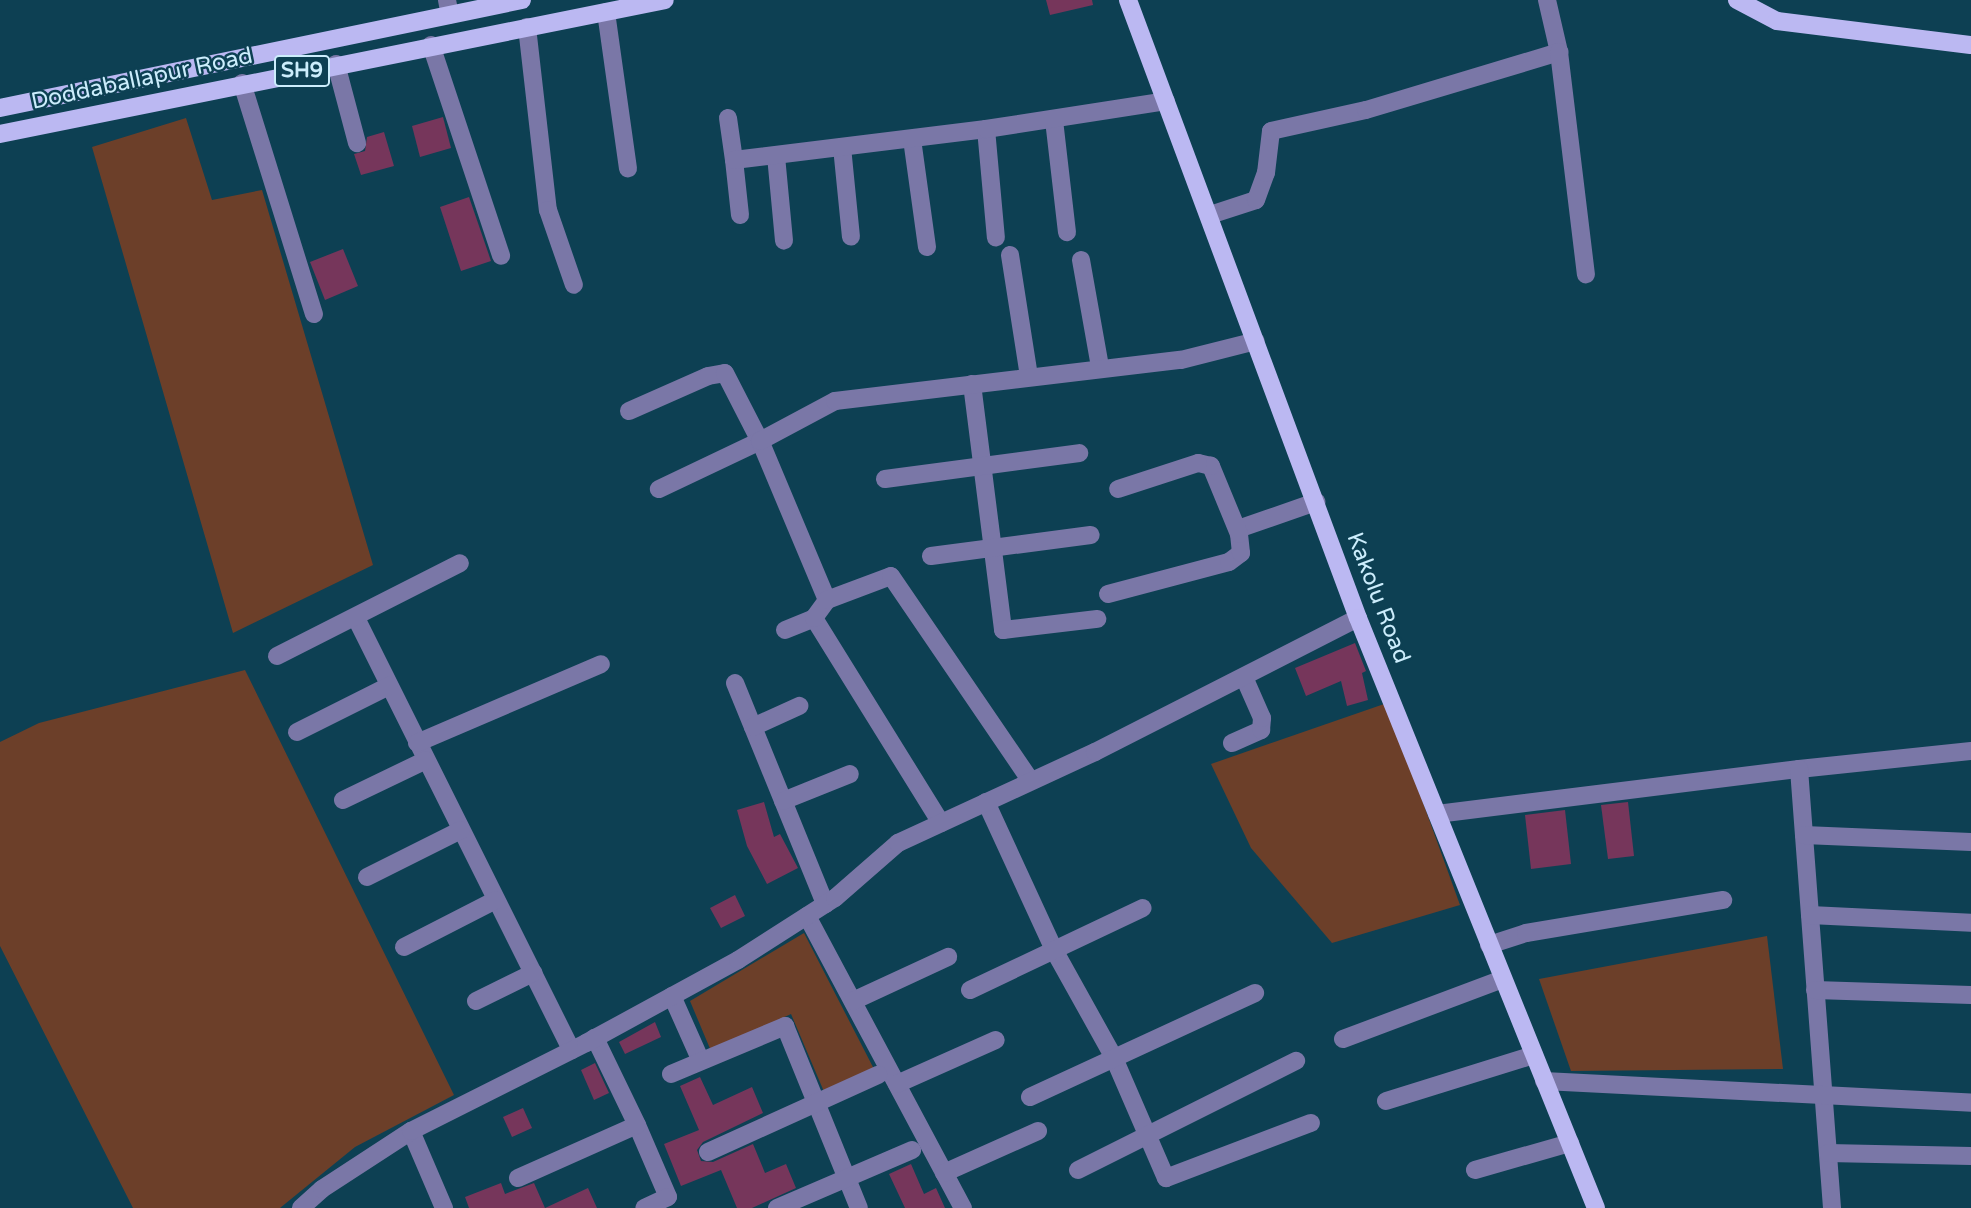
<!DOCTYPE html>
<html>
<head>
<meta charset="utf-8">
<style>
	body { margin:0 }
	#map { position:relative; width:1971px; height:1208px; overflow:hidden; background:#0d4053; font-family:"Varela Round",sans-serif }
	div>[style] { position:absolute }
	.green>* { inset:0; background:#6c3f29 }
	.building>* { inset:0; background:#76365b }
	.minor>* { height:18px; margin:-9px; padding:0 9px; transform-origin:9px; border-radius:9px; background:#7a77a7 }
	.major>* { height:18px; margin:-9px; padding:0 9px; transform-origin:9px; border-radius:9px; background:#bbb8f2 }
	span { translate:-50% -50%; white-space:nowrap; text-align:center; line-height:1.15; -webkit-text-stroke:5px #0d4053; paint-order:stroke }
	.shield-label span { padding:2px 5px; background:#0d4053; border:2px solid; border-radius:5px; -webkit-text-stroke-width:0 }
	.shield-label { font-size:21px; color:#ccedfc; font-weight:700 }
	.street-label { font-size:23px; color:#ccedfc }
</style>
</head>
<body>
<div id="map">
	<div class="green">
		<div style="clip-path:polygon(186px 118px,212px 200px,262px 190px,373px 565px,233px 633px,92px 147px)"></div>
		<div style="clip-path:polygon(245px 670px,454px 1095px,355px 1147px,280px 1208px,133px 1208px,0 946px,0 742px,39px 723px)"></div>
		<div style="clip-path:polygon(1387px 703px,1460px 905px,1332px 943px,1251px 848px,1211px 764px)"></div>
		<div style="clip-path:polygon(804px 933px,875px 1071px,825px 1094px,791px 1014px,711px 1051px,690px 1001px)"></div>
		<div style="clip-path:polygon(1767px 936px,1783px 1069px,1571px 1071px,1539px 979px)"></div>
	</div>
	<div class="building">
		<div style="clip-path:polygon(1046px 0,1092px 0,1093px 5px,1050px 15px)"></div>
		<div style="clip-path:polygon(443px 117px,451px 148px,420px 157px,412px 126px)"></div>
		<div style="clip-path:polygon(384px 132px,394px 166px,361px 175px,354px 154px,365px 151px,367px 137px)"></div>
		<div style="clip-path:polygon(469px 197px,491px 261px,461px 271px,440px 207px)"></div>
		<div style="clip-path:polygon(343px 249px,358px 286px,325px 300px,310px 262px)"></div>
		<div style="clip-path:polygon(1355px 643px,1366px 671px,1362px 673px,1368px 700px,1347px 706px,1341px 681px,1306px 696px,1295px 668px)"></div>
		<div style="clip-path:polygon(764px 802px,774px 837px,780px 834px,798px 868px,767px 884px,747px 846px,737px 810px)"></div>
		<div style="clip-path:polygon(1628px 802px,1634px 856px,1608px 859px,1601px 805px)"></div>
		<div style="clip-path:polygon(1565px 810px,1571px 864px,1531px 869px,1525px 815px)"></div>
		<div style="clip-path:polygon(735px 895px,745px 916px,721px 928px,710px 908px)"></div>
		<div style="clip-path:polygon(655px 1022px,661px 1037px,625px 1054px,619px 1042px)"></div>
		<div style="clip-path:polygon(595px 1063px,609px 1093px,594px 1100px,581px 1070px)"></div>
		<div style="clip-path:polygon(700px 1077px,713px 1105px,752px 1087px,763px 1113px,703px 1142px,697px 1150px,701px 1161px,713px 1162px,753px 1144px,765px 1173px,786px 1164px,796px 1188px,752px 1208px,737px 1208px,721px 1170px,681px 1186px,664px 1144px,699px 1130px,680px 1086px)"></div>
		<div style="clip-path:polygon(523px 1108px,532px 1128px,512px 1137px,503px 1117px)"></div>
		<div style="clip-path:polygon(911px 1164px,924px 1194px,936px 1188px,945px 1208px,905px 1208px,889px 1174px)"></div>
		<div style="clip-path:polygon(501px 1183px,505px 1194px,534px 1183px,545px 1208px,588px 1188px,597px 1208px,469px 1208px,465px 1197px)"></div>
	</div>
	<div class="minor">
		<div style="left:447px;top:0;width:15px;rotate:79deg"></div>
		<div style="left:1547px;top:0;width:53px;rotate:77deg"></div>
		<div style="left:606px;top:12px;width:158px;rotate:82deg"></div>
		<div style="left:527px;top:27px;width:184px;rotate:83.5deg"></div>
		<div style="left:548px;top:210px;width:79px;rotate:70.9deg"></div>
		<div style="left:431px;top:45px;width:222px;rotate:71.6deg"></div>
		<div style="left:336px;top:64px;width:82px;rotate:75.1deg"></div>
		<div style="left:242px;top:83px;width:242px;rotate:72.7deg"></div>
		<div style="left:728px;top:118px;width:42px;rotate:81.9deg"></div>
		<div style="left:1054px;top:120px;width:113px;rotate:83.4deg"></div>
		<div style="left:986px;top:129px;width:109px;rotate:84.8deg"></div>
		<div style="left:912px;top:139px;width:109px;rotate:82.1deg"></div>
		<div style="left:842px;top:147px;width:90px;rotate:84.3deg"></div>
		<div style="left:776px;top:156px;width:85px;rotate:84.6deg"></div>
		<div style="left:740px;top:215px;width:55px;rotate:-96.2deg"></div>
		<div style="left:734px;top:160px;width:254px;rotate:-7deg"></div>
		<div style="left:986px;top:129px;width:182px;rotate:-8.8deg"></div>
		<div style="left:1210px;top:215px;width:48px;rotate:-18.1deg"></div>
		<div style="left:1256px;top:200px;width:29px;rotate:-70deg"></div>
		<div style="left:1266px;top:173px;width:42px;rotate:-83.2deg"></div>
		<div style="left:1271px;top:131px;width:97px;rotate:-12.5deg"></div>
		<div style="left:1366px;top:110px;width:202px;rotate:-16.7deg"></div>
		<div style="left:1559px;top:52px;width:224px;rotate:83.1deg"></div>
		<div style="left:1010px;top:255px;width:123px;rotate:81.1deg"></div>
		<div style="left:1081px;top:260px;width:109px;rotate:79.9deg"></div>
		<div style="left:972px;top:384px;width:248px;rotate:82.8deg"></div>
		<div style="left:1003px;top:630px;width:95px;rotate:-6.7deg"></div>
		<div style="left:629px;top:411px;width:86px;rotate:-23.9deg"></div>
		<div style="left:708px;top:376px;width:17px;rotate:-10deg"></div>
		<div style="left:725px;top:373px;width:76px;rotate:62.8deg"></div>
		<div style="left:760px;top:441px;width:112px;rotate:154.6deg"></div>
		<div style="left:885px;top:479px;width:196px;rotate:-7.6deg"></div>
		<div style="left:1238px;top:529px;width:83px;rotate:-19.1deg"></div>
		<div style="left:931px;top:556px;width:161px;rotate:-7.5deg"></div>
		<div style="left:1108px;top:594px;width:125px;rotate:-14.8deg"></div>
		<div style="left:1229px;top:562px;width:15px;rotate:-37deg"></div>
		<div style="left:1241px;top:553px;width:19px;rotate:-96deg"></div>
		<div style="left:1239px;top:534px;width:74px;rotate:-112.4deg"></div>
		<div style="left:1211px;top:466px;width:13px;rotate:-167deg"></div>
		<div style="left:1198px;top:463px;width:84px;rotate:162deg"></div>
		<div style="left:827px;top:600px;width:173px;rotate:-112.8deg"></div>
		<div style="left:760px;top:441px;width:85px;rotate:-28.1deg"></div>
		<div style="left:835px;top:401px;width:348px;rotate:-6.8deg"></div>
		<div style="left:1181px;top:360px;width:77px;rotate:-14.2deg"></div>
		<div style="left:356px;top:618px;width:483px;rotate:63.5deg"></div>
		<div style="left:785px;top:630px;width:31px;rotate:-22deg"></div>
		<div style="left:277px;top:656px;width:205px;rotate:-26.9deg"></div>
		<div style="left:735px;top:683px;width:239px;rotate:67.8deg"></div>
		<div style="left:753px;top:727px;width:51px;rotate:-24.5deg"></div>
		<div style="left:297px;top:732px;width:103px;rotate:-26.6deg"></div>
		<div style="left:417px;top:743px;width:200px;rotate:-23.2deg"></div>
		<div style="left:1232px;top:743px;width:32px;rotate:-24deg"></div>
		<div style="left:1261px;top:730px;width:12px;rotate:-85deg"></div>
		<div style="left:1262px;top:718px;width:45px;rotate:-113.7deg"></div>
		<div style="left:1799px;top:769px;width:173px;rotate:-6deg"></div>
		<div style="left:343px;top:800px;width:92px;rotate:-25.7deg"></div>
		<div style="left:783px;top:801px;width:72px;rotate:-21.9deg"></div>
		<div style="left:986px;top:802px;width:163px;rotate:65.3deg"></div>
		<div style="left:1054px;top:950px;width:124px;rotate:60.9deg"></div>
		<div style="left:1114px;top:1058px;width:131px;rotate:66.6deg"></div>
		<div style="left:1166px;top:1178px;width:155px;rotate:-20.8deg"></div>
		<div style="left:1437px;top:814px;width:365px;rotate:-7.1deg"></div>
		<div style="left:1799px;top:769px;width:440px;rotate:85.7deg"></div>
		<div style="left:941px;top:823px;width:241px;rotate:-121.8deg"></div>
		<div style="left:814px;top:618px;width:22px;rotate:-54deg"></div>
		<div style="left:827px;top:600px;width:68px;rotate:-20.6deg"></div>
		<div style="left:891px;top:576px;width:248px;rotate:55.7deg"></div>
		<div style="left:1804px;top:835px;width:167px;rotate:2.4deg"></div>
		<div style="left:367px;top:877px;width:105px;rotate:-26.6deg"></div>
		<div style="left:1810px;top:915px;width:161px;rotate:2.8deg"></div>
		<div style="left:807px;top:916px;width:331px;rotate:61.9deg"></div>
		<div style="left:1489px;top:945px;width:39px;rotate:-18deg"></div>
		<div style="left:1526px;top:933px;width:200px;rotate:-9.5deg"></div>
		<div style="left:404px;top:947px;width:103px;rotate:-27.1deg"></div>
		<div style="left:970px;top:990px;width:191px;rotate:-25.4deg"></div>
		<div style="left:1815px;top:990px;width:156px;rotate:1.8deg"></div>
		<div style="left:672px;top:996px;width:71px;rotate:66deg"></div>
		<div style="left:476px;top:1001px;width:64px;rotate:-26.2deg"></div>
		<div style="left:853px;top:1001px;width:105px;rotate:-24.9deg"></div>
		<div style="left:1343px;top:1039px;width:171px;rotate:-20.6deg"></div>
		<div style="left:671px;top:1074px;width:124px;rotate:-22.8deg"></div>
		<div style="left:785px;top:1026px;width:196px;rotate:67.9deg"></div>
		<div style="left:1544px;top:1081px;width:428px;rotate:2.9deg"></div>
		<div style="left:897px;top:1084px;width:108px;rotate:-24deg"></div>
		<div style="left:1030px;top:1097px;width:248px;rotate:-24.8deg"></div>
		<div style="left:1386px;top:1101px;width:155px;rotate:-17.3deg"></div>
		<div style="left:637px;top:1125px;width:78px;rotate:66.7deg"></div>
		<div style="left:668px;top:1197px;width:26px;rotate:155deg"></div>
		<div style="left:411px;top:1131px;width:84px;rotate:66.8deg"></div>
		<div style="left:708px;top:1152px;width:187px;rotate:-24.4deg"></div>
		<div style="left:1828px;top:1153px;width:143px;rotate:1.2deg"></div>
		<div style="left:1078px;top:1170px;width:244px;rotate:-26.6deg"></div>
		<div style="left:1475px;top:1170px;width:99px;rotate:-15.9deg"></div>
		<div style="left:944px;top:1173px;width:103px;rotate:-24.1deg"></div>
		<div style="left:518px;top:1178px;width:130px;rotate:-24deg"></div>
		<div style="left:637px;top:1125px;width:97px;rotate:-115.8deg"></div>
		<div style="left:301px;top:1208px;width:28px;rotate:-42deg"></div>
		<div style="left:322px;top:1189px;width:106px;rotate:-33.1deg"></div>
		<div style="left:411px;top:1131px;width:196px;rotate:-26.7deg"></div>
		<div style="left:586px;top:1043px;width:173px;rotate:-28.6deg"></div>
		<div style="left:738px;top:960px;width:115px;rotate:-32.6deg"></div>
		<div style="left:835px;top:898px;width:84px;rotate:-41.1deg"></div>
		<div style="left:898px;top:843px;width:217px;rotate:-24.8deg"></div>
		<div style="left:1095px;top:752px;width:295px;rotate:-27deg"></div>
		<div style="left:777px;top:1208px;width:147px;rotate:-23.2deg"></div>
	</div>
	<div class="major">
		<div style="left:1128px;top:0;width:659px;rotate:69.59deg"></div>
		<div style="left:1358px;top:618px;width:636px;rotate:68.03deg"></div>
		<div style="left:1737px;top:0;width:45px;rotate:27.7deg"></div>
		<div style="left:1777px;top:21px;width:195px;rotate:7.1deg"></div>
		<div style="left:0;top:108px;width:533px;rotate:-11.69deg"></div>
		<div style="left:0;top:134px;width:678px;rotate:-11.39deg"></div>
	</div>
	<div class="shield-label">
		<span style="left:302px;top:71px">SH9</span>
	</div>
	<div class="street-label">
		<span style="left:142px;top:79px;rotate:-12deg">Doddaballapur Road</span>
		<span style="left:1378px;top:598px;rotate:69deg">Kakolu Road</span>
	</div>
</div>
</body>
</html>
